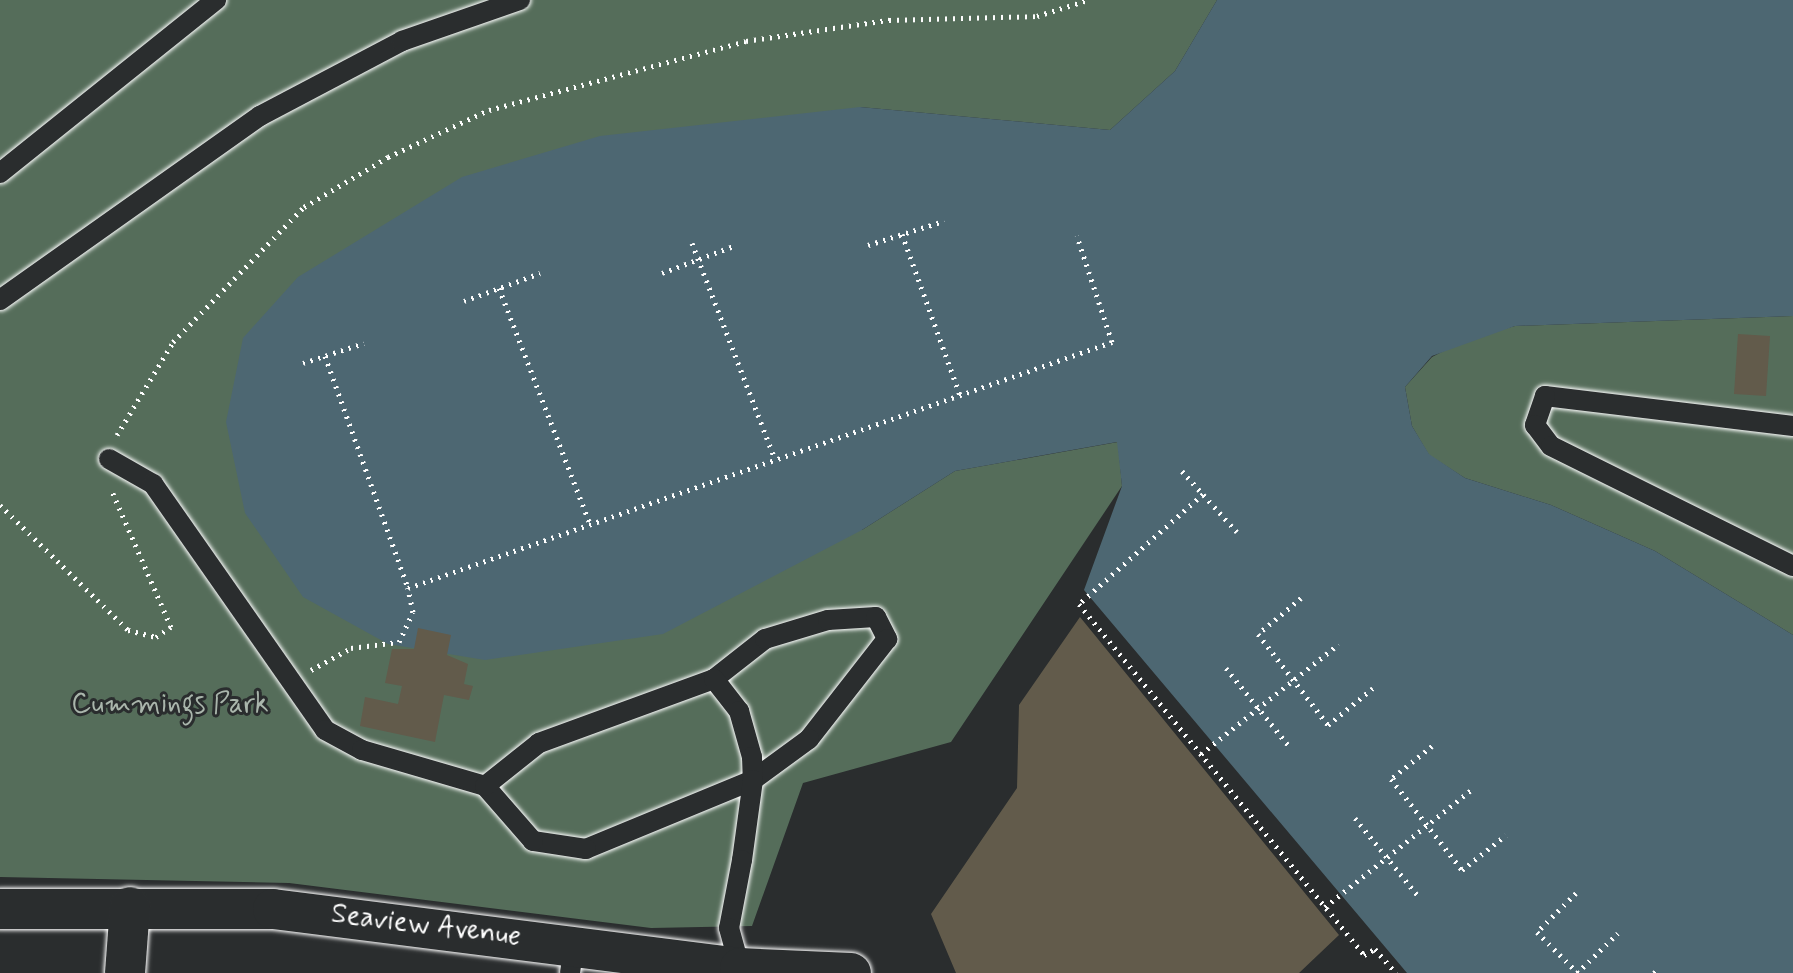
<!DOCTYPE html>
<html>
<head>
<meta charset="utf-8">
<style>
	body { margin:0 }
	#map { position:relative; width:1793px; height:973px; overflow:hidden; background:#2a2d2e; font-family:Mynerve,sans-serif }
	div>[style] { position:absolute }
	.green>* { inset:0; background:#556d5a }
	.water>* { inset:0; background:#4d6772 }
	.building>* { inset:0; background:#625b4b }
	.path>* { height:5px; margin-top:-2.5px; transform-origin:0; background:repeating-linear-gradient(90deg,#fff 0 2px,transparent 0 8px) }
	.roads { filter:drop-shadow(0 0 2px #fff) drop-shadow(0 0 2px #fff) }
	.lane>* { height:20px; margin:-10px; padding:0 10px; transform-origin:10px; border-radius:10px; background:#2a2d2e }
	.street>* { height:40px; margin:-20px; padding:0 20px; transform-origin:20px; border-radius:20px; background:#2a2d2e }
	span { translate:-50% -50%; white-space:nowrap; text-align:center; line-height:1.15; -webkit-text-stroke:6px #2a2d2e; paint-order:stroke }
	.park-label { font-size:28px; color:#aab6ac }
	.street-label { font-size:28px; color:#fff }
</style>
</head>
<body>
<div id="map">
	<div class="green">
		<div style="clip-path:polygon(0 0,1217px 0,1175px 71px,1110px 130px,860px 107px,862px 530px,955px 471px,1118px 442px,1122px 486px,951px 742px,803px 783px,752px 926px,651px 928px,289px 883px,0 877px)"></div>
		<div style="clip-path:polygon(1793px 316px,1793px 635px,1655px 551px,1551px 505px,1465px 478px,1429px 455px,1412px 426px,1405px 387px,1432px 357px,1465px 340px,1515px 326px)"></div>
	</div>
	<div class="water">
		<div style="clip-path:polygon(1217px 0,1793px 0,1793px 316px,1515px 326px,1432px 356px,1405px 387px,1412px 426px,1429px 454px,1465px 478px,1551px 505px,1655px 551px,1793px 635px,1793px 973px,1407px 973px,1084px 590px,1122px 486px,1117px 442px,955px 471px,862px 530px,663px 634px,485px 660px,388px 644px,303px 597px,245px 513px,226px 422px,243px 338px,298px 277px,462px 177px,600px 136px,860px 107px,1110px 130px,1175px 71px)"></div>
	</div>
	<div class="building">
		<div style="clip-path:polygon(1738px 334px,1770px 336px,1766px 396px,1734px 394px)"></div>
		<div style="clip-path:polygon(1080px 617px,1339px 935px,1299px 973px,956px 973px,931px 914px,1017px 788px,1019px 705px)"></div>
		<div style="clip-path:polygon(418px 628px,451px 635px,447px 655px,468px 664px,464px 684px,473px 686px,469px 700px,444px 695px,435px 742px,360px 726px,365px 697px,398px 704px,402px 686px,385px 683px,392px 649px,414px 649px)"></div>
	</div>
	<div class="path">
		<div style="left:902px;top:234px;width:171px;rotate:70.2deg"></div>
		<div style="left:692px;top:243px;width:231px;rotate:69deg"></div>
		<div style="left:868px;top:245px;width:80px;rotate:-17.5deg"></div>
		<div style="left:662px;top:273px;width:79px;rotate:-20.7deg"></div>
		<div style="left:499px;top:288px;width:253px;rotate:68.9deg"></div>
		<div style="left:464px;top:301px;width:81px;rotate:-20.2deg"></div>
		<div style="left:325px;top:356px;width:246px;rotate:70.3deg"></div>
		<div style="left:408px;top:588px;width:746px;rotate:-19.26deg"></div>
		<div style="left:1112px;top:342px;width:112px;rotate:-108.3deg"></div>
		<div style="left:303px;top:363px;width:64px;rotate:-18.2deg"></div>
		<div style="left:117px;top:435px;width:109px;rotate:-58.9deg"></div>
		<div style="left:173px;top:342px;width:188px;rotate:-45.9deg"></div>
		<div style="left:304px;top:207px;width:98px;rotate:-30.8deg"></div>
		<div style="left:388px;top:157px;width:111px;rotate:-25deg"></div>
		<div style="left:489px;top:110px;width:266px;rotate:-15deg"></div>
		<div style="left:746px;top:41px;width:145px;rotate:-8.4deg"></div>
		<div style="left:889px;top:20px;width:148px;rotate:-1.5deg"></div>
		<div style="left:1037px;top:16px;width:53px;rotate:-17.4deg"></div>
		<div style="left:1182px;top:471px;width:82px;rotate:48deg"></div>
		<div style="left:1203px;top:494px;width:166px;rotate:138.4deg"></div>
		<div style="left:1079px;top:604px;width:452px;rotate:50.9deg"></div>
		<div style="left:1364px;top:955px;width:13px;rotate:-29deg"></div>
		<div style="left:1375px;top:949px;width:32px;rotate:49deg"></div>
		<div style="left:0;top:505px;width:179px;rotate:44.3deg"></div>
		<div style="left:128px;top:630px;width:29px;rotate:14deg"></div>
		<div style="left:156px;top:637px;width:18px;rotate:-34deg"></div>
		<div style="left:171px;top:627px;width:148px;rotate:-113.5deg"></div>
		<div style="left:1301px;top:598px;width:56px;rotate:140.1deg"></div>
		<div style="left:1258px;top:634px;width:115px;rotate:52.4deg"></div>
		<div style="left:1328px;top:725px;width:58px;rotate:-39.4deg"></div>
		<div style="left:1226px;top:668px;width:100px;rotate:51.1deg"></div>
		<div style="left:311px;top:670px;width:46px;rotate:-28.8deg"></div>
		<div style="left:351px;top:648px;width:48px;rotate:-7.1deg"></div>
		<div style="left:399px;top:642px;width:33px;rotate:-65deg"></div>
		<div style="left:413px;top:612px;width:25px;rotate:-102deg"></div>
		<div style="left:1432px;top:746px;width:53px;rotate:141.2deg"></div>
		<div style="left:1391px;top:779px;width:115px;rotate:52deg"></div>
		<div style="left:1462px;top:870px;width:56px;rotate:-38.5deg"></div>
		<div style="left:1201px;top:754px;width:176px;rotate:-38.6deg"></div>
		<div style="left:1355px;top:818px;width:102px;rotate:51deg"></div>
		<div style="left:1576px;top:893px;width:55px;rotate:135deg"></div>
		<div style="left:1537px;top:932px;width:58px;rotate:45deg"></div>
		<div style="left:1325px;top:907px;width:187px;rotate:-38.7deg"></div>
		<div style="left:1577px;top:973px;width:57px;rotate:-44.3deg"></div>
		<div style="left:1654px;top:973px;width:4px;rotate:-45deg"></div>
	</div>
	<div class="roads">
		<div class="lane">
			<div style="left:0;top:173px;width:277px;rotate:-38.7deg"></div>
			<div style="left:0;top:300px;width:319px;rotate:-35.3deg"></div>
			<div style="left:260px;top:116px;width:161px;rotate:-27.8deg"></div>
			<div style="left:402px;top:41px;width:125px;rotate:-19.2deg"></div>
			<div style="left:1793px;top:426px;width:250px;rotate:-173.1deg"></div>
			<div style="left:1545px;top:396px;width:31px;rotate:109deg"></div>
			<div style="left:1535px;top:425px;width:26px;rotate:53deg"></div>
			<div style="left:1551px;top:446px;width:270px;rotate:26.4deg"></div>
			<div style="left:109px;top:459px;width:51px;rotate:29.6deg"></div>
			<div style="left:153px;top:484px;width:300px;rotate:55deg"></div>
			<div style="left:325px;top:730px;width:42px;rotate:28.4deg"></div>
			<div style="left:362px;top:750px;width:128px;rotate:16.3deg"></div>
			<div style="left:714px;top:679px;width:65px;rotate:-38.1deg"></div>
			<div style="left:765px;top:639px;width:66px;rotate:-16.8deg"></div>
			<div style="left:828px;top:620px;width:48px;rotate:-3.6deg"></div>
			<div style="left:876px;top:617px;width:25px;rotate:63deg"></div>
			<div style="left:887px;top:639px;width:127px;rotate:128deg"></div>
			<div style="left:809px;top:739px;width:69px;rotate:143.8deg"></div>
			<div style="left:753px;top:780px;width:181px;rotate:157.6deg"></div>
			<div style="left:586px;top:849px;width:54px;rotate:-171.4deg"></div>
			<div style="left:533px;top:841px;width:73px;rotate:-131.1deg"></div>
			<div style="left:485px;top:786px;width:69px;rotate:-38.5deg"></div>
			<div style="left:539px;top:743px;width:186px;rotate:-20.1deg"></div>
			<div style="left:714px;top:679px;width:41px;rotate:52deg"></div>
			<div style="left:739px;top:711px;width:48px;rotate:74.2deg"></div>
			<div style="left:752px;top:757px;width:23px;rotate:88deg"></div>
			<div style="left:753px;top:780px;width:81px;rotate:97.8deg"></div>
			<div style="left:742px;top:860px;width:69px;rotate:100.8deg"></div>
			<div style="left:729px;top:928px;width:41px;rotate:74.6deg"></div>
			<div style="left:570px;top:973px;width:28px;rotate:-82deg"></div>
		</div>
		<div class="street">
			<div style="left:0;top:909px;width:273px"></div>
			<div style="left:273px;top:909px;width:471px;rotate:7.2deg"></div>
			<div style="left:740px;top:968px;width:111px;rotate:2.6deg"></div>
			<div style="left:125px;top:973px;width:66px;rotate:-85.7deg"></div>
		</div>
	</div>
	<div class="park-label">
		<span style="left:170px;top:705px">Cummings Park</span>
	</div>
	<div class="street-label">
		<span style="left:426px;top:926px;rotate:7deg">Seaview Avenue</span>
	</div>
</div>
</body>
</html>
